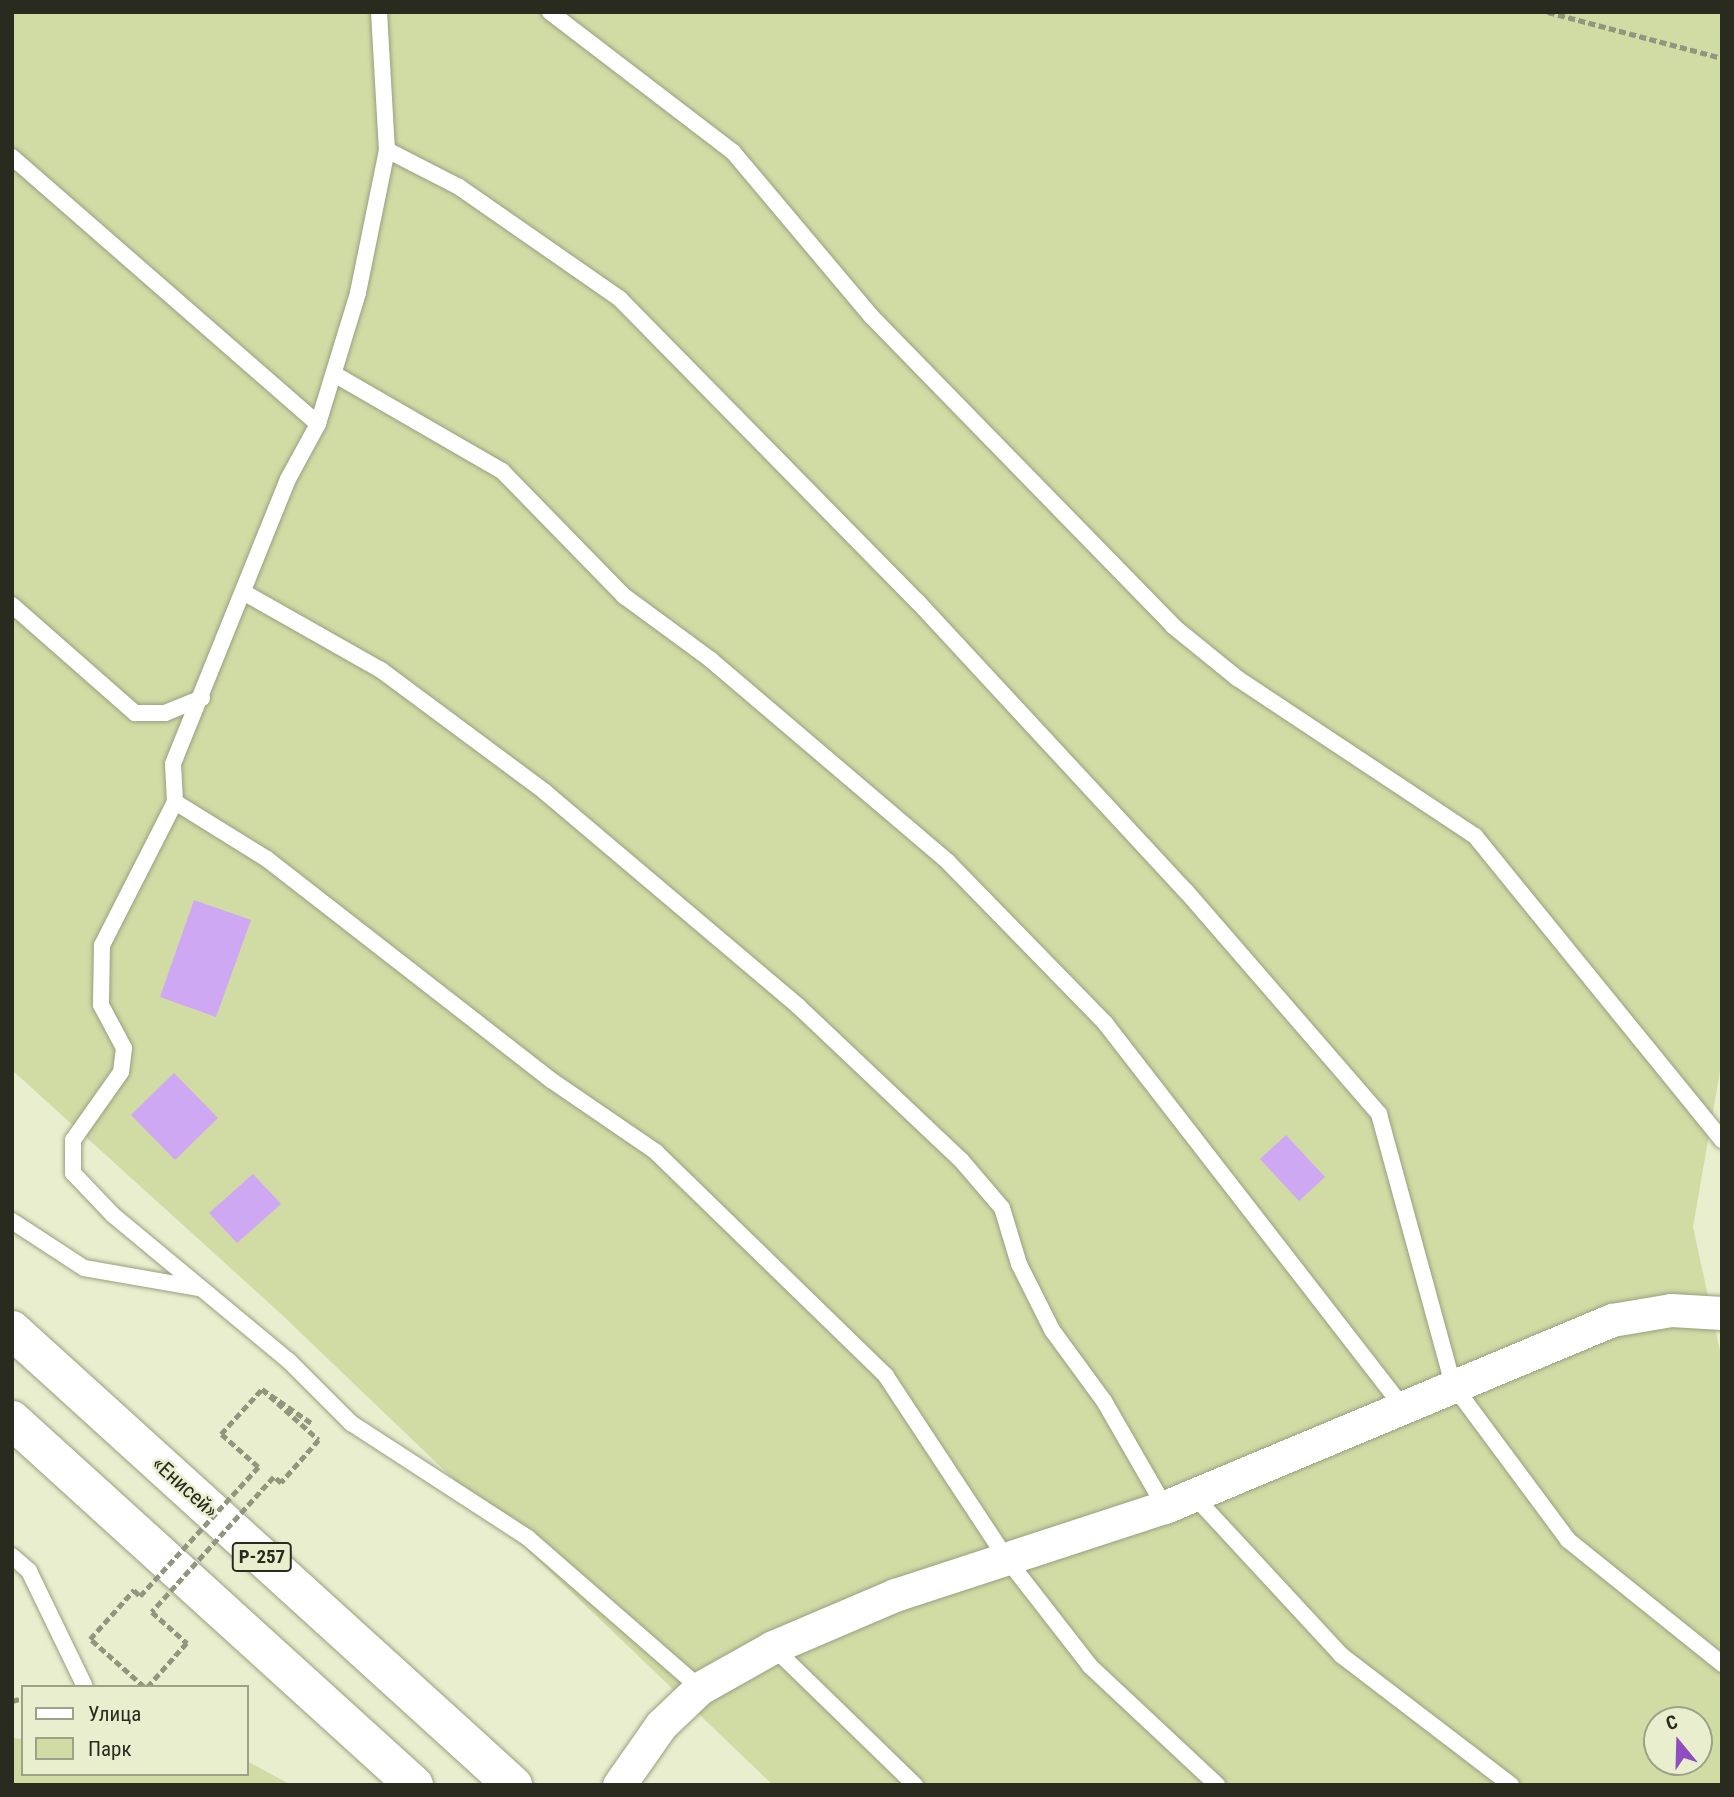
<!DOCTYPE html>
<html>
<head>
<meta charset="utf-8">
<style>
	body { margin:0 }
	#map { position:relative; width:1734px; height:1797px; overflow:hidden; background:#e9efce; font-family:"Roboto Condensed",sans-serif }
	div>[style] { position:absolute }
	.green>* { inset:0; background:#d1dba4 }
	.building>* { inset:0; background:#cfa8f3 }
	.path>* { height:4.5px; margin-top:-2.25px; transform-origin:0; background:repeating-linear-gradient(90deg,#92967e 0 7px,transparent 0 10.5px) }
	.roads { filter:drop-shadow(0 0 2px #999f80) drop-shadow(0 0 2px #999f80) }
	.lane>* { height:16px; margin:-8px; padding:0 8px; transform-origin:8px; border-radius:8px; background:#fff }
	.street>* { height:33px; margin:-16.5px; padding:0 16.5px; transform-origin:16.5px; border-radius:16.5px; background:#fff }
	.highway>* { height:38px; margin:-19px; padding:0 19px; transform-origin:19px; border-radius:19px; background:#fff }
	.path-bridge>* { height:4.5px; margin-top:-2.25px; transform-origin:0; background:repeating-linear-gradient(90deg,#92967e 0 7px,transparent 0 10.5px) }
	span { translate:-50% -50%; white-space:nowrap; text-align:center; line-height:1.15; -webkit-text-stroke:5px #e9efce; paint-order:stroke }
	.shield-label span { padding:2px 5px; background:#e9efce; border:2px solid; border-radius:5px; -webkit-text-stroke-width:0 }
	.shield-label { font-size:19px; color:#292b1e; font-weight:700 }
	.street-label { font-size:21px; color:#292b1e }
	.frame { position:absolute; inset:0; border:14px solid #292b1e; pointer-events:none }
	.legend { position:absolute; left:21px; top:1685px; width:228px; height:91px; box-sizing:border-box; background:#e9efce; border:2px solid #9ca188; margin:0; padding:9px 12px; list-style:none; font-size:21px; color:#292b1e }
	.legend li { display:flex; align-items:center; gap:14px; height:35px }
	.legend b { width:35px; border:2px solid #9ca188 }
	.north { position:absolute; left:1643px; top:1706px; width:70px; height:70px; box-sizing:border-box; background:#e9efce; border:2px solid #9ca188; border-radius:50%; rotate:341deg; font-size:19px; font-weight:700; line-height:28px; text-align:center; color:#292b1e }
	.north::after { content:''; display:block; margin:auto; width:24px; height:32px; background:#904dc2; clip-path:polygon(50% 0,100% 100%,50% 72%,0 100%) }
</style>
</head>
<body>
<div id="map">
	<div class="green">
		<div style="clip-path:polygon(evenodd,12px 12px,1722px 12px,1722px 1060px,1693px 1227px,1722px 1360px,1722px 1785px,773px 1785px,280px 1313px,12px 1070px,12px 12px,1657px 1720px,1699px 1720px,1699px 1762px,1657px 1762px,1657px 1720px)"></div>
		<div style="clip-path:polygon(12px 1738px,23px 1739px,23px 1774px,247px 1774px,247px 1761px,291px 1785px,12px 1785px)"></div>
	</div>
	<div class="building">
		<div style="clip-path:polygon(194px 900px,251px 920px,216px 1017px,160px 997px)"></div>
		<div style="clip-path:polygon(174px 1073px,218px 1118px,175px 1160px,131px 1115px)"></div>
		<div style="clip-path:polygon(1286px 1135px,1325px 1177px,1299px 1201px,1260px 1159px)"></div>
		<div style="clip-path:polygon(253px 1174px,281px 1204px,237px 1243px,209px 1213px)"></div>
	</div>
	<div class="path">
		<div style="left:1548px;top:12px;width:180px;rotate:14.8deg"></div>
		<div style="left:262px;top:1389px;width:62px;rotate:34.5deg"></div>
		<div style="left:12px;top:1701px;width:11px;rotate:-15deg"></div>
	</div>
	<div class="roads">
		<div class="lane">
			<div style="left:379px;top:12px;width:138px;rotate:86.7deg"></div>
			<div style="left:387px;top:150px;width:146px;rotate:101.5deg"></div>
			<div style="left:358px;top:293px;width:137px;rotate:107deg"></div>
			<div style="left:318px;top:424px;width:63px;rotate:118.6deg"></div>
			<div style="left:288px;top:479px;width:307px;rotate:112deg"></div>
			<div style="left:173px;top:764px;width:38px;rotate:87deg"></div>
			<div style="left:175px;top:802px;width:161px;rotate:117deg"></div>
			<div style="left:102px;top:945px;width:60px;rotate:91deg"></div>
			<div style="left:101px;top:1005px;width:49px;rotate:61.9deg"></div>
			<div style="left:124px;top:1048px;width:24px;rotate:97deg"></div>
			<div style="left:121px;top:1072px;width:83px;rotate:125.2deg"></div>
			<div style="left:73px;top:1140px;width:33px;rotate:90deg"></div>
			<div style="left:73px;top:1173px;width:58px;rotate:46.4deg"></div>
			<div style="left:113px;top:1215px;width:229px;rotate:39.7deg"></div>
			<div style="left:289px;top:1361px;width:88px;rotate:45deg"></div>
			<div style="left:351px;top:1423px;width:211px;rotate:33deg"></div>
			<div style="left:528px;top:1538px;width:228px;rotate:41.1deg"></div>
			<div style="left:550px;top:12px;width:230px;rotate:37.4deg"></div>
			<div style="left:733px;top:152px;width:214px;rotate:49.9deg"></div>
			<div style="left:871px;top:316px;width:433px;rotate:45.7deg"></div>
			<div style="left:1173px;top:626px;width:82px;rotate:39.1deg"></div>
			<div style="left:1237px;top:678px;width:286px;rotate:33.6deg"></div>
			<div style="left:1475px;top:836px;width:392px;rotate:50.9deg"></div>
			<div style="left:387px;top:150px;width:81px;rotate:27.2deg"></div>
			<div style="left:459px;top:187px;width:196px;rotate:34.8deg"></div>
			<div style="left:620px;top:299px;width:425px;rotate:45.5deg"></div>
			<div style="left:918px;top:602px;width:394px;rotate:47.2deg"></div>
			<div style="left:1186px;top:891px;width:295px;rotate:49.1deg"></div>
			<div style="left:1379px;top:1114px;width:281px;rotate:74.7deg"></div>
			<div style="left:1453px;top:1385px;width:193px;rotate:53.4deg"></div>
			<div style="left:1568px;top:1540px;width:198px;rotate:38.8deg"></div>
			<div style="left:12px;top:157px;width:406px;rotate:41.1deg"></div>
			<div style="left:334px;top:374px;width:194px;rotate:30deg"></div>
			<div style="left:502px;top:471px;width:175px;rotate:45.7deg"></div>
			<div style="left:624px;top:596px;width:108px;rotate:36.3deg"></div>
			<div style="left:711px;top:660px;width:311px;rotate:40.4deg"></div>
			<div style="left:948px;top:862px;width:225px;rotate:45.7deg"></div>
			<div style="left:1105px;top:1023px;width:485px;rotate:52.2deg"></div>
			<div style="left:243px;top:592px;width:159px;rotate:29.5deg"></div>
			<div style="left:381px;top:670px;width:204px;rotate:36.6deg"></div>
			<div style="left:545px;top:792px;width:331px;rotate:40.2deg"></div>
			<div style="left:798px;top:1006px;width:224px;rotate:43.4deg"></div>
			<div style="left:961px;top:1160px;width:63px;rotate:49.5deg"></div>
			<div style="left:1002px;top:1208px;width:59px;rotate:73.1deg"></div>
			<div style="left:1019px;top:1264px;width:74px;rotate:63.4deg"></div>
			<div style="left:1052px;top:1330px;width:88px;rotate:53.8deg"></div>
			<div style="left:1104px;top:1401px;width:122px;rotate:60.1deg"></div>
			<div style="left:12px;top:605px;width:164px;rotate:41.3deg"></div>
			<div style="left:135px;top:713px;width:30px"></div>
			<div style="left:165px;top:713px;width:40px;rotate:-22deg"></div>
			<div style="left:175px;top:802px;width:108px;rotate:31.8deg"></div>
			<div style="left:267px;top:859px;width:360px;rotate:37.9deg"></div>
			<div style="left:551px;top:1080px;width:127px;rotate:34.4deg"></div>
			<div style="left:656px;top:1152px;width:321px;rotate:44.2deg"></div>
			<div style="left:886px;top:1376px;width:218px;rotate:56.6deg"></div>
			<div style="left:1006px;top:1558px;width:137px;rotate:52.1deg"></div>
			<div style="left:1090px;top:1666px;width:174px;rotate:43.1deg"></div>
			<div style="left:12px;top:1221px;width:86px;rotate:33.1deg"></div>
			<div style="left:84px;top:1268px;width:117px;rotate:9.9deg"></div>
			<div style="left:1194px;top:1496px;width:217px;rotate:47.2deg"></div>
			<div style="left:1341px;top:1655px;width:214px;rotate:37.4deg"></div>
			<div style="left:12px;top:1556px;width:23px;rotate:41deg"></div>
			<div style="left:29px;top:1571px;width:127px;rotate:64.2deg"></div>
			<div style="left:773px;top:1647px;width:198px;rotate:44.2deg"></div>
		</div>
		<div class="street">
			<div style="left:619px;top:1785px;width:73px;rotate:-55deg"></div>
			<div style="left:661px;top:1725px;width:54px;rotate:-43.5deg"></div>
			<div style="left:700px;top:1688px;width:84px;rotate:-29.3deg"></div>
			<div style="left:773px;top:1647px;width:133px;rotate:-23.1deg"></div>
			<div style="left:895px;top:1595px;width:284px;rotate:-18.1deg"></div>
			<div style="left:1165px;top:1507px;width:485px;rotate:-22.7deg"></div>
			<div style="left:1612px;top:1320px;width:60px;rotate:-9.6deg"></div>
			<div style="left:1671px;top:1310px;width:51px;rotate:3.4deg"></div>
		</div>
		<div class="highway">
			<div style="left:12px;top:1330px;width:677px;rotate:42.25deg"></div>
			<div style="left:12px;top:1420px;width:543px;rotate:42.24deg"></div>
		</div>
	</div>
	<div class="path-bridge">
		<div style="left:144px;top:1687px;width:72px;rotate:-138.4deg"></div>
		<div style="left:90px;top:1639px;width:66px;rotate:-48.1deg"></div>
		<div style="left:134px;top:1590px;width:8px;rotate:45deg"></div>
		<div style="left:140px;top:1596px;width:175px;rotate:-47.5deg"></div>
		<div style="left:258px;top:1467px;width:50px;rotate:-138.3deg"></div>
		<div style="left:221px;top:1434px;width:61px;rotate:-47.7deg"></div>
		<div style="left:262px;top:1389px;width:76px;rotate:41.8deg"></div>
		<div style="left:319px;top:1440px;width:57px;rotate:131.5deg"></div>
		<div style="left:281px;top:1483px;width:9px;rotate:-139deg"></div>
		<div style="left:274px;top:1477px;width:182px;rotate:132.1deg"></div>
		<div style="left:152px;top:1612px;width:47px;rotate:41.5deg"></div>
		<div style="left:187px;top:1643px;width:59px;rotate:131.6deg"></div>
	</div>
	<div class="shield-label">
		<span style="left:262px;top:1557px">Р-257</span>
	</div>
	<div class="street-label">
		<span style="left:185px;top:1487px;rotate:42deg">«Енисей»</span>
	</div>
	<div class="frame"></div>
	<ul class="legend">
	<li><b style="height:9px;background:#fff"></b>Улица</li>
	<li><b style="height:19px;background:#d1dba4"></b>Парк</li>
	</ul>
	<div class="north">С</div>
</div>
</body>
</html>
